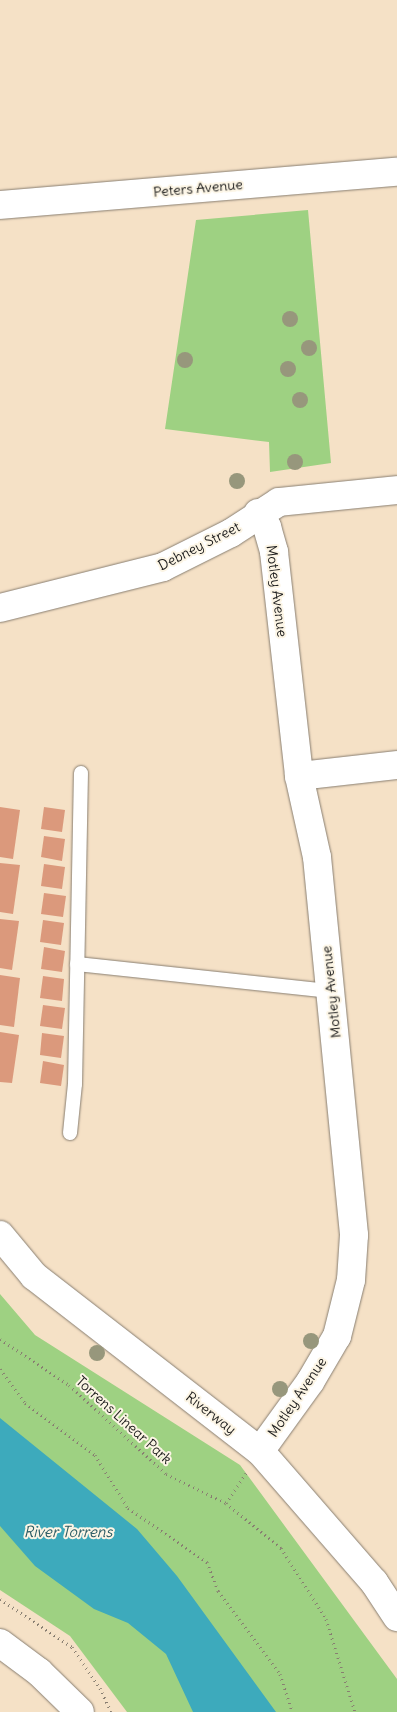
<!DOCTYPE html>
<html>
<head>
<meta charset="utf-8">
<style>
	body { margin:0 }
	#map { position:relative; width:397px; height:1712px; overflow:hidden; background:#f5e1c6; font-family:Delius,sans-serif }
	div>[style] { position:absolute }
	.green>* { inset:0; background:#9ed182 }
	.water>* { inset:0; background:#3daabc }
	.building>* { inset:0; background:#db997c }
	.path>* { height:3px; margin-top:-1.5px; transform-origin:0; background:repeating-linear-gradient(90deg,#887e71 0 1px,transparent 0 5px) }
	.roads { filter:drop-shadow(0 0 1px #887e71) drop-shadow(0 0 1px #887e71) }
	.service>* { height:14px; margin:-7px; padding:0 7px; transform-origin:7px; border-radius:7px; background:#fff }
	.minor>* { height:28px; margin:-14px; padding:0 14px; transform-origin:14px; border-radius:14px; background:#fff }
	.trees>* { width:16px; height:16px; margin:-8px; border-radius:50%; background:#97977c }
	span { translate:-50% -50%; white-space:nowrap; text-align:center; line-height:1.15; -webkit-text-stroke:4px #fcf5e5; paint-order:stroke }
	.street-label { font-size:14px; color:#1c1c1c }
	.water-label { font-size:15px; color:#2b5c64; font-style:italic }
</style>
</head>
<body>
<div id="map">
	<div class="green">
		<div style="clip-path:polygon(308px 210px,331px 463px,270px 472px,269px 442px,165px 429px,196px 220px)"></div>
		<div style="clip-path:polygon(0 1294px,35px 1335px,240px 1465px,397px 1679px,397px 1712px,127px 1712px,70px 1636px,0 1590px)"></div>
	</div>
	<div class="water">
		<div style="clip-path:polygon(0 1418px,137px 1529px,177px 1576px,276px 1712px,193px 1712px,166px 1654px,128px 1623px,94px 1609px,35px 1566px,0 1526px)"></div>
	</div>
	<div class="building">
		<div style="clip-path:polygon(0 807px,20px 810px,13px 859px,0 857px)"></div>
		<div style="clip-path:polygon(44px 807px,65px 810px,62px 832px,41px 829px)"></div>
		<div style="clip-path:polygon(44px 836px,65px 839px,62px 861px,41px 857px)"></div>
		<div style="clip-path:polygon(0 863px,20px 865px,13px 914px,0 912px)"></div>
		<div style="clip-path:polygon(44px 864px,65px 867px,62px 889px,41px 886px)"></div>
		<div style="clip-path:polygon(44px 893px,66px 896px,63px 917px,41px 914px)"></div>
		<div style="clip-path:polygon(0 919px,19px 921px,12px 970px,0 968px)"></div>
		<div style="clip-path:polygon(43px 920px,64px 923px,61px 945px,40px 942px)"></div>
		<div style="clip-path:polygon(44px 947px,65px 951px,62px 972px,41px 969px)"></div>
		<div style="clip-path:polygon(0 975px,20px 978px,14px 1027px,0 1025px)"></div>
		<div style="clip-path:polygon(43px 976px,64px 979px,62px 1001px,40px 998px)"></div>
		<div style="clip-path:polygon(43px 1005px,65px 1008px,62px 1029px,40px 1026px)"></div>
		<div style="clip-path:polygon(0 1032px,19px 1035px,12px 1083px,0 1082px)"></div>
		<div style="clip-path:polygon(42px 1033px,64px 1036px,61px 1058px,40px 1055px)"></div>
		<div style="clip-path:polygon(43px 1061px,64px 1065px,61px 1086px,40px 1083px)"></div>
	</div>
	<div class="path">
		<div style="left:0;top:1339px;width:83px;rotate:33.7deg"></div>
		<div style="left:69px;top:1385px;width:132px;rotate:42.5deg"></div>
		<div style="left:166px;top:1474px;width:67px;rotate:25.8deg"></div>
		<div style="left:226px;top:1503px;width:71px;rotate:39.3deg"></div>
		<div style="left:281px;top:1548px;width:84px;rotate:57.6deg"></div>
		<div style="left:326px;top:1619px;width:97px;rotate:72.7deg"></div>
		<div style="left:0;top:1369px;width:42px;rotate:53.7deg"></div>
		<div style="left:25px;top:1403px;width:87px;rotate:36.6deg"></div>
		<div style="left:95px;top:1455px;width:62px;rotate:58.1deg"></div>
		<div style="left:128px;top:1508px;width:96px;rotate:34.4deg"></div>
		<div style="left:207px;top:1562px;width:31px;rotate:69deg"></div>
		<div style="left:218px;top:1591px;width:104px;rotate:53.2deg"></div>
		<div style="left:280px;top:1674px;width:40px;rotate:72deg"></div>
		<div style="left:226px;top:1503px;width:36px;rotate:-56deg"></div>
		<div style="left:0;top:1599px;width:87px;rotate:33.7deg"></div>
		<div style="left:72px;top:1647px;width:50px;rotate:55.7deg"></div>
		<div style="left:100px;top:1688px;width:26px;rotate:65deg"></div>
	</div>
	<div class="roads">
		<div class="service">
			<div style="left:77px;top:964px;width:255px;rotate:6.1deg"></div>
			<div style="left:70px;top:1133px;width:49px;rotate:-84.2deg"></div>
			<div style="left:75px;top:1084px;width:311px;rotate:-88.9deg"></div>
		</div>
		<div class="minor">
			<div style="left:0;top:205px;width:398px;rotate:-4.8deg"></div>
			<div style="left:258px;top:513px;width:17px;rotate:57deg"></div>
			<div style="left:267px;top:527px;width:26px;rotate:74deg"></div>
			<div style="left:274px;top:552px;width:225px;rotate:83.6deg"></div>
			<div style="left:299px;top:776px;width:83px;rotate:77.5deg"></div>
			<div style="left:317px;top:857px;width:380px;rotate:84.4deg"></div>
			<div style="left:354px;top:1235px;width:45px;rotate:93.8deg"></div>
			<div style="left:351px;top:1280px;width:58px;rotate:104deg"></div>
			<div style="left:337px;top:1336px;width:53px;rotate:120.4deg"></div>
			<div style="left:310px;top:1382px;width:85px;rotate:125.9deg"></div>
			<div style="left:0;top:608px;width:168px;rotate:-14.1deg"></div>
			<div style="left:163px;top:567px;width:76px;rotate:-26.6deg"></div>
			<div style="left:231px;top:533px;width:57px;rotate:-32.9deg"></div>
			<div style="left:279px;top:502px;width:119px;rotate:-5.8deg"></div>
			<div style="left:299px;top:776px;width:99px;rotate:-6.4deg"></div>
			<div style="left:0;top:1235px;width:53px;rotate:50.3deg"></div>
			<div style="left:34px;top:1276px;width:286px;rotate:37.8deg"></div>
			<div style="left:260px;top:1451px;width:174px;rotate:49deg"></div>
			<div style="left:374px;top:1582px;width:42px;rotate:56.7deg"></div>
			<div style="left:0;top:1643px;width:49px;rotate:36.6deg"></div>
			<div style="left:39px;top:1672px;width:57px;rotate:44.3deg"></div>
		</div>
	</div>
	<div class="trees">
		<div style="left:290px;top:319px"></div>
		<div style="left:309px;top:348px"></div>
		<div style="left:185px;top:360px"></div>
		<div style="left:288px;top:369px"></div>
		<div style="left:300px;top:400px"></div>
		<div style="left:295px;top:462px"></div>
		<div style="left:237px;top:481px"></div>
		<div style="left:311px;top:1341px"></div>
		<div style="left:97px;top:1353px"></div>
		<div style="left:280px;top:1389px"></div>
	</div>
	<div class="street-label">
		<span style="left:198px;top:188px;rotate:-5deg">Peters Avenue</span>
		<span style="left:199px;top:546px;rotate:-27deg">Debney Street</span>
		<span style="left:277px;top:591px;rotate:83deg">Motley Avenue</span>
		<span style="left:331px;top:992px;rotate:-96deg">Motley Avenue</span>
		<span style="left:297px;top:1397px;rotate:-56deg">Motley Avenue</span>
		<span style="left:211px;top:1413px;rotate:38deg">Riverway</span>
		<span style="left:124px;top:1420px;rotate:42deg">Torrens Linear Park</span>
	</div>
	<div class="water-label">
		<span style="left:68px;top:1532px">River Torrens</span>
	</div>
</div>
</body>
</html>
